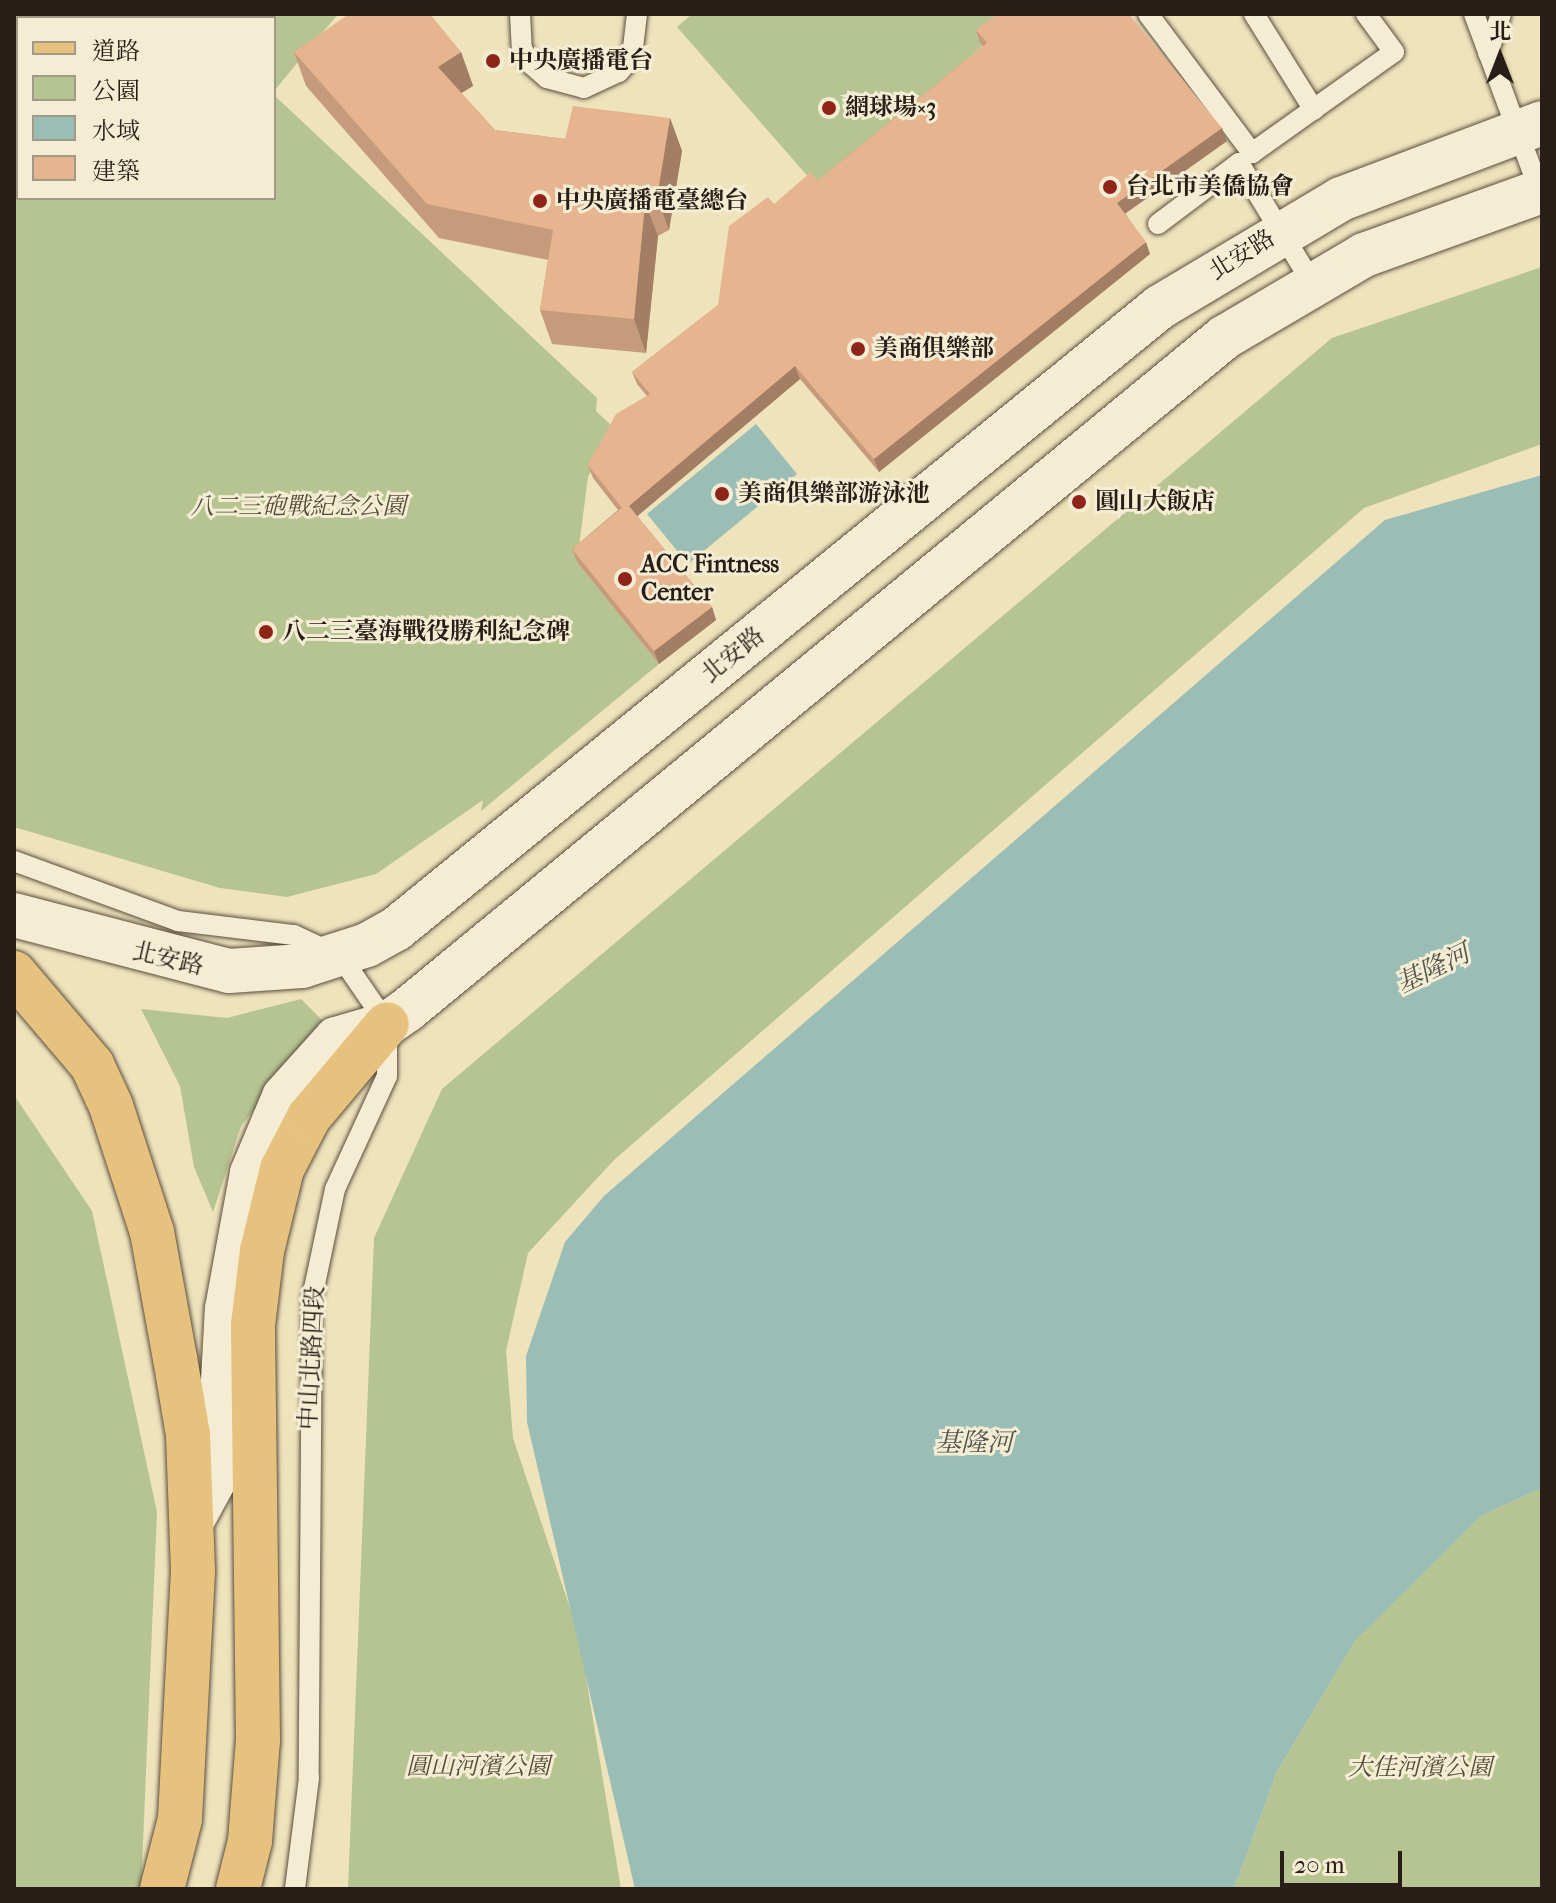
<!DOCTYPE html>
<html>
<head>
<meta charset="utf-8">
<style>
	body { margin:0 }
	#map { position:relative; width:1556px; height:1903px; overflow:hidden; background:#eee3bb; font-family:"IM FELL French Canon","Noto Serif TC",serif }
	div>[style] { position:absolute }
	.green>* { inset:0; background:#b6c492 }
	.water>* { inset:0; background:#9abdb5 }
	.roads { filter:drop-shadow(0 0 2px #5a4e40) drop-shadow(0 0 2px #5a4e40) }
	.lane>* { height:20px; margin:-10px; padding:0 10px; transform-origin:10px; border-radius:10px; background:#f4edd3 }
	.secondary>* { height:44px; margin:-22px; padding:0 22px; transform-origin:22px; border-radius:22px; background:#f4edd3 }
	.primary>* { height:44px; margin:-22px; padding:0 22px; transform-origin:22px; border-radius:22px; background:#e7c27e }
	.highway>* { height:44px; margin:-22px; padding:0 22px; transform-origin:22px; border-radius:22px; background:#e7c27e }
	.wall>* { inset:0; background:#c69b7b }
	.shaded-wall>* { inset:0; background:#a17e64 }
	.building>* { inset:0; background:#e6b48f }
	.dots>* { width:22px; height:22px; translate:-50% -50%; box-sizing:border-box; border:4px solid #f4edd3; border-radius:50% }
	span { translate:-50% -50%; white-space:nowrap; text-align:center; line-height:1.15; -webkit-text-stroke:6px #f4edd3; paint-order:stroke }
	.poi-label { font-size:24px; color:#281d17; font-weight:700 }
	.left { translate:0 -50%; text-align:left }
	.street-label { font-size:24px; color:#281d17 }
	.park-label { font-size:24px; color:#534f3c; font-style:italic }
	.water-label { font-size:26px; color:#50554e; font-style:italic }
	.frame { position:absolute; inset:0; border:16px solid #281d17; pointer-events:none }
	.legend { position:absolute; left:16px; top:16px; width:260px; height:184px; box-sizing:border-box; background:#f4edd3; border:2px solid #a29a88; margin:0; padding:10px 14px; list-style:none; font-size:24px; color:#281d17 }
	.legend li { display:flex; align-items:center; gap:16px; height:40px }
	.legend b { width:40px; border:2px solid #a29a88 }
	.north { position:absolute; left:1460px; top:16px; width:80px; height:80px; -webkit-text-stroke:6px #f4edd3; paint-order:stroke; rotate:0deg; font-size:22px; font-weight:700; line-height:32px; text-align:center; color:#281d17 }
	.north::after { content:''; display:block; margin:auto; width:28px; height:36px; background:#281d17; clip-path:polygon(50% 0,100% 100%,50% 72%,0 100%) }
	.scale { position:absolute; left:1280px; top:1851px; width:122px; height:36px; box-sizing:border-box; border:4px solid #281d17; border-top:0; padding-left:10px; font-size:24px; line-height:28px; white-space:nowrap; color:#281d17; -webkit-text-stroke:6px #f4edd3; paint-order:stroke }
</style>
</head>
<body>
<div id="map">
	<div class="green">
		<div style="clip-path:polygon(118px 14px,338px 14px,274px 91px,274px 18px,114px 18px)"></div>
		<div style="clip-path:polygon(692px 14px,1019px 14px,818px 188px,677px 27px)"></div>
		<div style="clip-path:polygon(275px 96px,597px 398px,596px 411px,614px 428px,588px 477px,577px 562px,659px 664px,481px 811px,483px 800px,376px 874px,287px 897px,220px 888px,14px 827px,14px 113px,18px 198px,274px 198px)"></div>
		<div style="clip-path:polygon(1542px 267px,1542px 444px,1364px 508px,614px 1160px,528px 1253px,506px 1351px,513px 1438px,579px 1635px,621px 1889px,348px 1889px,374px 1238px,442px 1089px,1332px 338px)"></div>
		<div style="clip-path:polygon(301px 999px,325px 1023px,241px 1126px,213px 1212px,194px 1167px,180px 1086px,141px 1009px,227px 1018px)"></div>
		<div style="clip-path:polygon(14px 1095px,92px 1211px,157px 1512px,141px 1889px,14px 1889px)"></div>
		<div style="clip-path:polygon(1542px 1488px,1542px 1889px,1234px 1889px,1277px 1772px,1355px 1641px,1481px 1516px)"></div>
	</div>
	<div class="water">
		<div style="clip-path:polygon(756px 424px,797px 474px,688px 564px,647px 514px)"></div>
		<div style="clip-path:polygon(1542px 475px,1542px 1488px,1481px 1516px,1355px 1641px,1277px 1772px,1234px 1889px,635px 1889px,527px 1422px,526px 1356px,565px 1242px,604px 1196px,1385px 520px)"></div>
	</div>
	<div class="roads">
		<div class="lane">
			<div style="left:520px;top:14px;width:35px;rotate:87deg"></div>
			<div style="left:522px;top:49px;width:19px;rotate:58deg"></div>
			<div style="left:532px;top:65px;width:20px;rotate:41deg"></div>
			<div style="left:547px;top:78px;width:38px;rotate:15deg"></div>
			<div style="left:584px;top:88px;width:38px;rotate:-25deg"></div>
			<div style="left:619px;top:72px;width:21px;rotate:-51deg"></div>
			<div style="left:632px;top:56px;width:42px;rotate:-83.2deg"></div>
			<div style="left:1148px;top:14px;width:174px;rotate:53.2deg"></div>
			<div style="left:1252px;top:153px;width:174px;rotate:-35.4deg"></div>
			<div style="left:1394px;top:52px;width:47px;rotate:-126.4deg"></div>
			<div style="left:1254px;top:14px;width:113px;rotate:58deg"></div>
			<div style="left:1474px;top:14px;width:189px;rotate:69.6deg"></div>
			<div style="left:38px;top:18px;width:6px;rotate:-45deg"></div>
			<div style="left:123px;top:18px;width:6px;rotate:-45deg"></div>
			<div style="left:14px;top:43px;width:6px;rotate:-45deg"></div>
			<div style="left:1488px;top:53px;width:41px;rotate:-71.6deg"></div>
			<div style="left:14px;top:121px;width:5px;rotate:-37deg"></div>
			<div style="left:1158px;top:224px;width:101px;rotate:-37deg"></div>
			<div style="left:1239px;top:163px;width:142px;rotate:58.6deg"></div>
			<div style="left:14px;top:861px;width:175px;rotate:20.1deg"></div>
			<div style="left:178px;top:921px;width:117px;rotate:6.9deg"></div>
			<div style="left:294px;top:935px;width:52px;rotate:25.1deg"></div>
			<div style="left:341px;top:957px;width:81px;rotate:55.5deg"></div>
			<div style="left:387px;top:1024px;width:52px;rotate:90deg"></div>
			<div style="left:387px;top:1076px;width:124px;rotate:114.7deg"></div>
			<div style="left:335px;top:1189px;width:111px;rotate:101.9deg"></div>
			<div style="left:312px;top:1298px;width:480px;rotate:90.4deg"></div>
			<div style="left:309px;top:1778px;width:112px;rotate:97.2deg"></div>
		</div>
		<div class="secondary">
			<div style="left:14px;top:915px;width:222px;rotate:14.6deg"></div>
			<div style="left:229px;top:971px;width:73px;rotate:-3.9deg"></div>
			<div style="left:302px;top:966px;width:68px;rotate:-17.9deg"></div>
			<div style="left:367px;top:945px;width:33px;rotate:-29deg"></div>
			<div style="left:396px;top:929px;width:985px;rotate:-39.15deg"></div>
			<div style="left:1160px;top:307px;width:211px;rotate:-30.8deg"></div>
			<div style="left:1341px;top:199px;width:215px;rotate:-20.7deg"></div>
			<div style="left:194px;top:1517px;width:50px;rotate:-61.4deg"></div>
			<div style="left:218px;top:1473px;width:164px;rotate:-86.9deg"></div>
			<div style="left:227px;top:1309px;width:138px;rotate:-79.6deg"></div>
			<div style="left:252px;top:1173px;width:82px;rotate:-67.2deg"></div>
			<div style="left:284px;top:1097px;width:78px;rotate:-48.1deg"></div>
			<div style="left:336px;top:1039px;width:53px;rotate:-16.4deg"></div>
			<div style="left:387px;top:1024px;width:24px;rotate:-35deg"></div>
			<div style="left:407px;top:1010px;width:1059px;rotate:-39.45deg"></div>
			<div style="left:1225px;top:337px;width:161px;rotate:-30.5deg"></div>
			<div style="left:1364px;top:255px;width:189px;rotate:-19.8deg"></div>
		</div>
		<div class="primary">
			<div style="left:14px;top:973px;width:121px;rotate:49.7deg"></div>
			<div style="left:92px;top:1065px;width:45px;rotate:65.1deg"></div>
			<div style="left:111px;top:1106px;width:133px;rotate:72deg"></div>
			<div style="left:152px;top:1232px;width:128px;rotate:79.7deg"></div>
			<div style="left:175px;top:1358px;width:78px;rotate:80.4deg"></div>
			<div style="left:188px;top:1435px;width:136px;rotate:87.9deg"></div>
			<div style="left:193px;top:1571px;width:248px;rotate:93deg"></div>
			<div style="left:180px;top:1819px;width:72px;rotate:104.4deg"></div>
		</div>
		<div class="highway">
			<div style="left:238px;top:1889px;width:49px;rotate:-76deg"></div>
			<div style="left:250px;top:1841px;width:101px;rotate:-85.5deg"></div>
			<div style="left:258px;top:1740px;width:415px;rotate:-90.7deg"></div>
			<div style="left:253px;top:1325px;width:75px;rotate:-83.1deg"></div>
			<div style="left:262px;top:1251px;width:84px;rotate:-76.3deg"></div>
			<div style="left:282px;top:1169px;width:59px;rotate:-62.6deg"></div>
			<div style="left:309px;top:1117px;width:121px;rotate:-50deg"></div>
		</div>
	</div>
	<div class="wall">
		<div style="clip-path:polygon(976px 30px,1222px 128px,1227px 141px,1125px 213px,1150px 254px,879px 472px,800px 379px,637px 516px,712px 607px,716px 620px,659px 664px,577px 562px,572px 549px,618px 510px,593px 478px,588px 465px,647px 396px,637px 384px,632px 372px,718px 305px,774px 204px,817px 181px,983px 46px,980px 43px)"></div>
		<div style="clip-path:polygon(294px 52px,461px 52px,473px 86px,461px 93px,495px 130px,565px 139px,670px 118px,682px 151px,669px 230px,658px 236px,646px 353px,552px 344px,540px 310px,548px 260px,439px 238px,306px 86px)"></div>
	</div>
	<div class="shaded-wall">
		<div style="clip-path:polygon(461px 52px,473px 86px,450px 100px,438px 67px)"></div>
		<div style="clip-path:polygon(670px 118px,682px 151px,669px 230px,657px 197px)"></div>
		<div style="clip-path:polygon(1222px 128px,1227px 141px,1122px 216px,1117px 203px)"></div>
		<div style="clip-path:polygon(645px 203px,658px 236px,646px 353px,634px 319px)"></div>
		<div style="clip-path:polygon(1146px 242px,1150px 254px,879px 472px,874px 459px)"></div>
		<div style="clip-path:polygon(795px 366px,800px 379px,634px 519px,629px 506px)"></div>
		<div style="clip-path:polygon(712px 607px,716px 620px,659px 664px,654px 651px)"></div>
	</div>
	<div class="building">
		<div style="clip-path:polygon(349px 14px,430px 14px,461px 52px,438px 67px,495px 130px,565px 139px,573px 106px,670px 118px,657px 197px,645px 203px,634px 319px,540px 310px,553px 230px,427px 204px,294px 52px)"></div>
		<div style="clip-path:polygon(997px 14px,1129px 14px,1222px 128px,1117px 203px,1146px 242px,874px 459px,795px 366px,629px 506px,712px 607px,654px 651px,572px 549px,622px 508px,588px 465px,616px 414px,650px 394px,632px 372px,718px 305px,729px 226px,768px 197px,774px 204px,811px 172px,817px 181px,987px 43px,976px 30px)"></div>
	</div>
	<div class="dots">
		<div style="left:493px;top:61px;background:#8f2418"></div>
		<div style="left:829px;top:108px;background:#8f2418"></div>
		<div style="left:1110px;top:187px;background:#8f2418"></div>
		<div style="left:540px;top:201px;background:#8f2418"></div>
		<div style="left:858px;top:349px;background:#8f2418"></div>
		<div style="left:722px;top:494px;background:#8f2418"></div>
		<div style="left:1079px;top:502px;background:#8f2418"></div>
		<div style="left:625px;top:579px;background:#8f2418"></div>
		<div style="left:266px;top:632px;background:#8f2418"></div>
	</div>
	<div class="poi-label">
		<span class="left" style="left:509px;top:61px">中央廣播電台</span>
		<span class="left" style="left:845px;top:108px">網球場×3</span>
		<span class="left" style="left:1126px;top:187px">台北市美僑協會</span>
		<span class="left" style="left:556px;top:201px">中央廣播電臺總台</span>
		<span class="left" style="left:874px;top:349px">美商俱樂部</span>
		<span class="left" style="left:738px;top:494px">美商俱樂部游泳池</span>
		<span class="left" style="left:1095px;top:502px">圓山大飯店</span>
		<span class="left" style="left:641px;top:579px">ACC Fintness<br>Center</span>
		<span class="left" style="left:282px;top:632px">八二三臺海戰役勝利紀念碑</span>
	</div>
	<div class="street-label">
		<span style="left:1242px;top:255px;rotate:-32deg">北安路</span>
		<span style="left:733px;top:655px;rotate:-39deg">北安路</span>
		<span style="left:168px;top:959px;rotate:13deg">北安路</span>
		<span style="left:312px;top:1358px;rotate:-87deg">中山北路四段</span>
	</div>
	<div class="park-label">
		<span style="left:298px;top:507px">八二三砲戰紀念公園</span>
		<span style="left:478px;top:1767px">圓山河濱公園</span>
		<span style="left:1420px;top:1768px">大佳河濱公園</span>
	</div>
	<div class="water-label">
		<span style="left:1433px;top:969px;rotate:-26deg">基隆河</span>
		<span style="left:974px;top:1443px">基隆河</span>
	</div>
	<div class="frame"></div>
	<ul class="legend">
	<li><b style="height:10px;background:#e7c27e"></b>道路</li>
	<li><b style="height:22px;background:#b6c492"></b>公園</li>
	<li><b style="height:22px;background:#9abdb5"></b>水域</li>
	<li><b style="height:22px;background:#e6b48f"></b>建築</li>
	</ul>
	<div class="north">北</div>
	<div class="scale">20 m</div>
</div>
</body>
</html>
